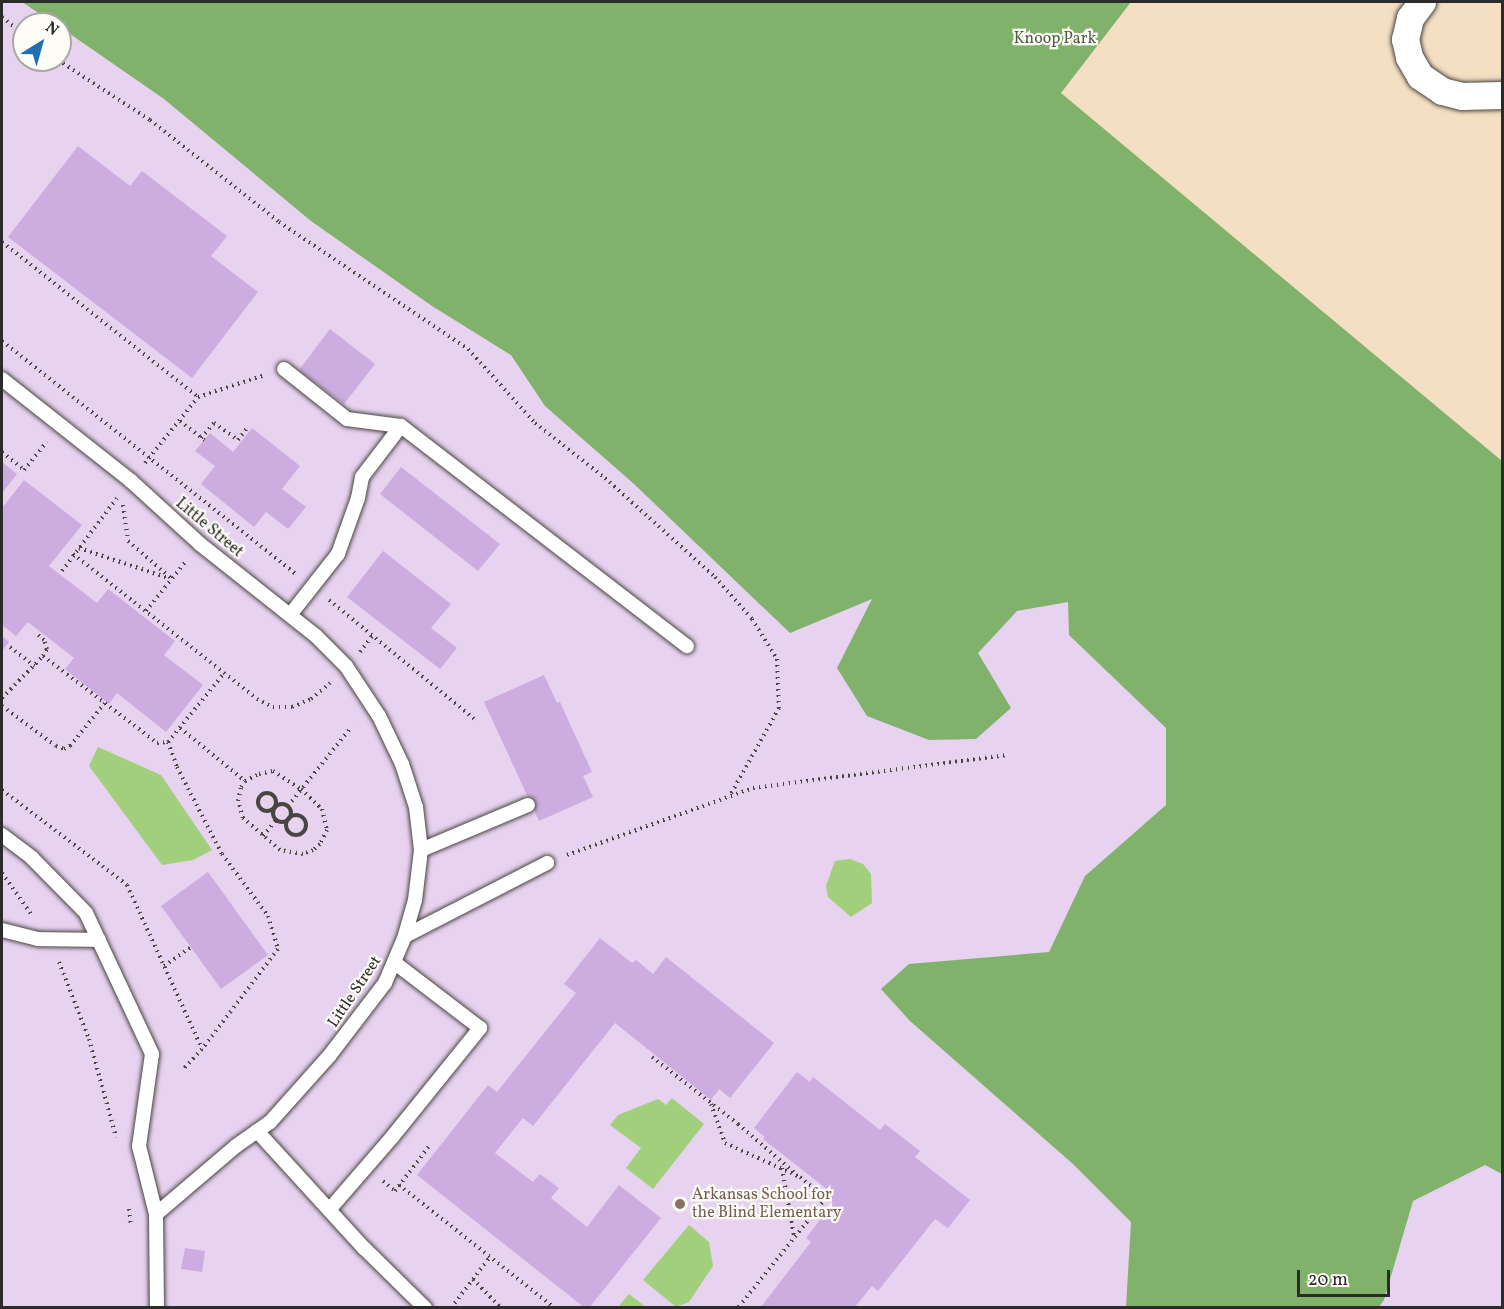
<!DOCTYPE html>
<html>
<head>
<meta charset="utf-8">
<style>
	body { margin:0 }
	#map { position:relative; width:1504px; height:1309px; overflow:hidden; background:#f5dfc3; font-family:Vollkorn,serif }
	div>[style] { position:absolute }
	.built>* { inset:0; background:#e7d2ef }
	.green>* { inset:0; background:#a2cf7c }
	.forest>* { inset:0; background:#81b26c }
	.building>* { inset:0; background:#cdade0 }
	.path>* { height:4px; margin-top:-2px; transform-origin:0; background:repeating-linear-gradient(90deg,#494642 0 1.5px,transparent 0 6px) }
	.path>.ring { margin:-2px; padding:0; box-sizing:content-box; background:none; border:4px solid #494642; border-radius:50% }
	.roads { filter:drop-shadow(0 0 2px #494642) drop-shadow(0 0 2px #494642) }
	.service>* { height:14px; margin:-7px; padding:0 7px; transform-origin:7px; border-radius:7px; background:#fff }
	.minor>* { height:27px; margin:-13.5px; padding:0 13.5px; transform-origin:13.5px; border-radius:13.5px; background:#fff }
	.dots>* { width:16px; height:16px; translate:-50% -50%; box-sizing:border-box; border:3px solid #fdfcf7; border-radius:50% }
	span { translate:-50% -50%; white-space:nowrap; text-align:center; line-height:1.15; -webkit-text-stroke:4.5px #fdfcf7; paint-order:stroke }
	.park-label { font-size:16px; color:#4f5c43 }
	.street-label { font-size:16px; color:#2b2b2b }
	.education-label { font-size:16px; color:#785e54 }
	.left { translate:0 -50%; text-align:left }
	.frame { position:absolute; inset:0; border:3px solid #2b2b2b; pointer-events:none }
	.north { position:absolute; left:12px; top:12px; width:60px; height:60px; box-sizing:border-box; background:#fdfcf7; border:2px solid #a9a8a5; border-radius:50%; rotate:37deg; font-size:16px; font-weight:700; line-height:24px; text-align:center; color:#2b2b2b }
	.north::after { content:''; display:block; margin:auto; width:21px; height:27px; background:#1f6fb2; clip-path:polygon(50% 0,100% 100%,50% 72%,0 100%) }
	.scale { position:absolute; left:1297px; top:1270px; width:93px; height:27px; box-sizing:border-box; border:3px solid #2b2b2b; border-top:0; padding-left:8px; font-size:18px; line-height:21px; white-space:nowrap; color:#2b2b2b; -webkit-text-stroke:4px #fdfcf7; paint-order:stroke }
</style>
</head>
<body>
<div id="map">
	<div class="built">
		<div style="clip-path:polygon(evenodd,2px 2px,950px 2px,1502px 461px,1502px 1307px,2px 1308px,2px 2px,24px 24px,60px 24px,60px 60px,24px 60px,24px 24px)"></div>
	</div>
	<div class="green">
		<div style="clip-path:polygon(98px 747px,161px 775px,212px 850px,193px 860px,162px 865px,89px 766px)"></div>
		<div style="clip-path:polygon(850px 859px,863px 864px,871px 874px,872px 903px,851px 917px,828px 897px,826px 886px,835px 861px)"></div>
		<div style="clip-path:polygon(672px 1098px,704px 1124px,653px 1189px,626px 1168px,641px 1148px,610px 1125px,618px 1115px,658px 1099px,666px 1105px)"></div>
		<div style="clip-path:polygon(689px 1225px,709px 1242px,713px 1266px,689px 1302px,676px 1307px,643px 1280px)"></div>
		<div style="clip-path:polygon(629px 1294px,646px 1307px,618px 1307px)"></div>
	</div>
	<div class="forest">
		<div style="clip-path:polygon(22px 2px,1131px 2px,1061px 93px,1502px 461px,1502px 1174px,1485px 1165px,1413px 1201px,1384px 1300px,1379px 1307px,1126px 1307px,1131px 1222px,1073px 1164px,910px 1021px,881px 989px,909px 964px,1049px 952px,1085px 876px,1166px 805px,1166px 728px,1069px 635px,1068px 602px,1017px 611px,978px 653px,1011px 708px,976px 739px,929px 740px,867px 716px,837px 668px,872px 599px,790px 633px,634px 484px,545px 406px,511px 355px,432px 306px,311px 221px,164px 99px,60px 27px,60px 24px,55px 24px)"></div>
	</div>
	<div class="building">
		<div style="clip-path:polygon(78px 146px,130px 186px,142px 171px,227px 236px,211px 256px,258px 292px,192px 378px,8px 237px)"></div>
		<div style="clip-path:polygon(330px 329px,375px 364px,344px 404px,299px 370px)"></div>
		<div style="clip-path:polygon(252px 428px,300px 466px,282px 489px,306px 507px,288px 529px,266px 512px,254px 527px,201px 484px,215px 466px,195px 451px,210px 433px,233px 452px)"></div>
		<div style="clip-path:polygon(2px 462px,17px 474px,2px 493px)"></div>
		<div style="clip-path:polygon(401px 467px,500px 544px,478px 571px,380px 494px)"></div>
		<div style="clip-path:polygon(24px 480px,82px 525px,49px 566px,97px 603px,108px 589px,175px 641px,164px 655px,203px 685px,166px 732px,117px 693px,109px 704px,65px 669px,74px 658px,28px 622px,16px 636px,2px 625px,2px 508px)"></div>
		<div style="clip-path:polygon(383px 551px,451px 604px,431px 628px,457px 648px,440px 669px,347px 597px)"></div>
		<div style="clip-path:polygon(2px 636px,9px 642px,2px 651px)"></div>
		<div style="clip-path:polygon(544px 675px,557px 703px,560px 702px,592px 772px,583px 776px,593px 797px,539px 821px,484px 702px)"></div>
		<div style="clip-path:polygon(208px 872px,268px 955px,221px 989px,161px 906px)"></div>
		<div style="clip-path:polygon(600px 938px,632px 963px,636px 960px,653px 974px,666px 957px,774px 1043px,730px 1098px,719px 1089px,711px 1100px,615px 1023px,533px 1126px,523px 1118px,495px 1153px,533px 1182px,540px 1174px,559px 1188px,551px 1198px,587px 1227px,619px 1185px,661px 1218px,589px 1308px,585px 1308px,417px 1175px,488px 1085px,497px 1092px,576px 993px,564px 984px)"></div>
		<div style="clip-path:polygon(797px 1072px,810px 1082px,813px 1077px,880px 1130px,885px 1124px,920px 1151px,915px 1157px,970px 1200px,948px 1228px,935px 1219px,878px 1291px,872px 1286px,854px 1308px,760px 1308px,811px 1242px,806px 1238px,833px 1203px,824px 1195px,828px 1190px,763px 1139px,765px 1137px,754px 1128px)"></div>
		<div style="clip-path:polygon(185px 1248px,205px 1251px,202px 1272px,181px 1269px)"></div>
	</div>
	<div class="path">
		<div style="left:2px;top:17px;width:28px;rotate:39deg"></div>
		<div style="left:58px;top:60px;width:110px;rotate:33.1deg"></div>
		<div style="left:150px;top:120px;width:164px;rotate:38.3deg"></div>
		<div style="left:279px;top:222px;width:228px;rotate:33.9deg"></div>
		<div style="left:468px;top:349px;width:100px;rotate:47.8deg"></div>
		<div style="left:535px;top:423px;width:89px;rotate:38.2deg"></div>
		<div style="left:605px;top:478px;width:148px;rotate:42deg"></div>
		<div style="left:715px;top:577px;width:56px;rotate:48.6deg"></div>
		<div style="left:752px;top:619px;width:47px;rotate:58deg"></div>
		<div style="left:777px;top:659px;width:49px;rotate:87.7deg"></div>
		<div style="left:779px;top:708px;width:102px;rotate:119.3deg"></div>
		<div style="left:2px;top:242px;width:250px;rotate:38.3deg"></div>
		<div style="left:2px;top:341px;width:374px;rotate:38.4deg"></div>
		<div style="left:180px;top:421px;width:31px;rotate:38deg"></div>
		<div style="left:201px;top:438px;width:20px;rotate:-49deg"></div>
		<div style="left:214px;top:423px;width:29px;rotate:35deg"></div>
		<div style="left:238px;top:440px;width:15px;rotate:-53deg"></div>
		<div style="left:2px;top:452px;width:28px;rotate:39deg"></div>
		<div style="left:24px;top:470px;width:36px;rotate:-51deg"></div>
		<div style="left:145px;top:463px;width:85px;rotate:-51.2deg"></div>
		<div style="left:198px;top:397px;width:71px;rotate:-18.2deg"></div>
		<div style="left:123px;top:505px;width:36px;rotate:82deg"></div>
		<div style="left:128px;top:541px;width:58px;rotate:40.8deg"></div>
		<div style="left:79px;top:548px;width:94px;rotate:18.6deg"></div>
		<div style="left:73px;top:554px;width:234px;rotate:38.2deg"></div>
		<div style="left:257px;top:699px;width:18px;rotate:27deg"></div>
		<div style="left:273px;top:707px;width:19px"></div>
		<div style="left:292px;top:707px;width:21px;rotate:-23deg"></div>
		<div style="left:311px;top:699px;width:25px;rotate:-40deg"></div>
		<div style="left:62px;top:571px;width:91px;rotate:-53deg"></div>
		<div style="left:329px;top:600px;width:191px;rotate:39.3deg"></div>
		<div style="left:146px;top:611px;width:65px;rotate:-51.2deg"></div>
		<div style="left:10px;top:647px;width:31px;rotate:38deg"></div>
		<div style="left:360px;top:652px;width:21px;rotate:-53deg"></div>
		<div style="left:43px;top:656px;width:143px;rotate:37.3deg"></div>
		<div style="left:157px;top:743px;width:11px;rotate:-5deg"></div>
		<div style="left:168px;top:742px;width:90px;rotate:-50.8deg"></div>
		<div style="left:2px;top:698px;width:59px;rotate:-45.7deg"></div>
		<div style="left:43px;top:656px;width:8px;rotate:-60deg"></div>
		<div style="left:47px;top:649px;width:9px;rotate:-108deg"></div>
		<div style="left:44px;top:640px;width:11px;rotate:-139deg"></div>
		<div style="left:2px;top:706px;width:67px;rotate:36.5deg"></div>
		<div style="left:56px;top:746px;width:9px;rotate:21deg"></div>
		<div style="left:64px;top:749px;width:7px;rotate:-27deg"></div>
		<div style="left:70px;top:746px;width:55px;rotate:-50.9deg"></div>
		<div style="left:180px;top:728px;width:84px;rotate:39.2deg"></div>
		<div style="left:168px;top:742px;width:27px;rotate:70deg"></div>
		<div style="left:177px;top:767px;width:98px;rotate:62.7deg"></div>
		<div style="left:222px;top:854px;width:77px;rotate:53.4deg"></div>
		<div style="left:268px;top:916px;width:34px;rotate:73deg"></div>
		<div style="left:278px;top:949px;width:126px;rotate:127.2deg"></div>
		<div style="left:202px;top:1049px;width:26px;rotate:133deg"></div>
		<div style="left:273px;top:771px;width:33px;rotate:33deg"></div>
		<div style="left:301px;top:789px;width:29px;rotate:44deg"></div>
		<div style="left:322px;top:809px;width:22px;rotate:77deg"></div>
		<div style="left:327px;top:830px;width:16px;rotate:117deg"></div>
		<div style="left:320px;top:844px;width:9px;rotate:139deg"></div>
		<div style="left:313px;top:850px;width:11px;rotate:158deg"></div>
		<div style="left:303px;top:854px;width:23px;rotate:-170deg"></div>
		<div style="left:280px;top:850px;width:49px;rotate:-139.1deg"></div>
		<div style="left:243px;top:818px;width:18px;rotate:-106deg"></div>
		<div style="left:238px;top:801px;width:14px;rotate:-78deg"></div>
		<div style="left:241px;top:787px;width:7px;rotate:-56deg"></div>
		<div style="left:245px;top:781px;width:16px;rotate:-27deg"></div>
		<div style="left:259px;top:774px;width:14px;rotate:-12deg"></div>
		<div style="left:2px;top:790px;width:157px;rotate:37.2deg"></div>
		<div style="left:127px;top:885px;width:180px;rotate:65.4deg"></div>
		<div class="ring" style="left:258px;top:793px;width:14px;height:14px"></div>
		<div class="ring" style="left:273px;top:804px;width:14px;height:14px"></div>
		<div style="left:288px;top:806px;width:102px;rotate:-51.3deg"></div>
		<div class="ring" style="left:286px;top:815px;width:16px;height:16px"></div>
		<div style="left:263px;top:836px;width:21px;rotate:-51deg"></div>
		<div style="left:567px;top:855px;width:198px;rotate:-19.8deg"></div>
		<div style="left:753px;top:788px;width:256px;rotate:-7.4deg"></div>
		<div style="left:2px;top:873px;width:50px;rotate:54.7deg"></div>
		<div style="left:59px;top:962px;width:83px;rotate:68.7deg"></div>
		<div style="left:89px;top:1039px;width:102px;rotate:74.6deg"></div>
		<div style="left:164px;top:966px;width:33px;rotate:-35deg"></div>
		<div style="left:652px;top:1057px;width:109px;rotate:37.9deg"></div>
		<div style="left:738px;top:1124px;width:75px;rotate:40.7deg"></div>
		<div style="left:711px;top:1104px;width:41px;rotate:70.3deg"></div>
		<div style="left:725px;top:1143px;width:82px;rotate:24.4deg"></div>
		<div style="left:800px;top:1177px;width:33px;rotate:39deg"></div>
		<div style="left:826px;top:1198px;width:141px;rotate:128.7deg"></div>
		<div style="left:782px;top:1168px;width:69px;rotate:80deg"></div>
		<div style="left:383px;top:1181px;width:16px;rotate:40deg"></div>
		<div style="left:395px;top:1191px;width:58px;rotate:-52.7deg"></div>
		<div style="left:399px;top:1185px;width:199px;rotate:38.3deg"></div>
		<div style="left:129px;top:1209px;width:16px;rotate:83deg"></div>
		<div style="left:473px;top:1279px;width:40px;rotate:46deg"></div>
		<div style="left:451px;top:1308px;width:64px;rotate:-52.6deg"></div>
	</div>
	<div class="roads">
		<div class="service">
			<div style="left:284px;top:369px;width:80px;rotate:38.4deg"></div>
			<div style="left:347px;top:419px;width:54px;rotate:7.4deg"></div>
			<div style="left:401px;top:426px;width:361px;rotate:37.6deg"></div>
			<div style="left:2px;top:379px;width:164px;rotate:38.3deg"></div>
			<div style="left:131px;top:481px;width:93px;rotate:42.4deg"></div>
			<div style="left:200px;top:544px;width:148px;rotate:38.4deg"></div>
			<div style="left:316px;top:636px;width:42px;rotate:45deg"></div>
			<div style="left:346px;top:666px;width:60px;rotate:56.6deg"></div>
			<div style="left:379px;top:716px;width:53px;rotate:64.4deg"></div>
			<div style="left:402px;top:764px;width:45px;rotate:72deg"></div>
			<div style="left:416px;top:807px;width:43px;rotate:83.4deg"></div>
			<div style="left:421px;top:850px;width:50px;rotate:96.8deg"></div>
			<div style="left:415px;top:900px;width:37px;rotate:106deg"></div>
			<div style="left:405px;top:936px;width:51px;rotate:113.1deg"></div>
			<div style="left:385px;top:983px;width:91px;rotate:127.4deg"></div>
			<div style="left:330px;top:1055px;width:90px;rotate:131.8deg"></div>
			<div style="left:270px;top:1122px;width:42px;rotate:144.8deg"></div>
			<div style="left:236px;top:1146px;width:105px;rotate:139.6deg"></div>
			<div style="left:290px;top:615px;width:78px;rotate:-51.8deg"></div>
			<div style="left:338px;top:554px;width:59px;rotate:-70.3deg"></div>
			<div style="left:358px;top:498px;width:21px;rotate:-79deg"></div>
			<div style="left:362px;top:477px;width:64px;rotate:-52.6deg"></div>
			<div style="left:2px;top:835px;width:38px;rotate:37deg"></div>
			<div style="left:32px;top:858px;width:77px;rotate:45.5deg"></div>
			<div style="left:86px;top:913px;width:156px;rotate:64.9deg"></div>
			<div style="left:152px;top:1054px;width:93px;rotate:98deg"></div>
			<div style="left:139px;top:1146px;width:70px;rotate:76deg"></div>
			<div style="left:156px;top:1214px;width:94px;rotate:89.4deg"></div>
			<div style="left:421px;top:850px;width:116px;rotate:-22.8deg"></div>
			<div style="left:2px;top:930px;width:37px;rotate:14deg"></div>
			<div style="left:38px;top:939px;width:61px;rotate:0.9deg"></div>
			<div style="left:405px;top:936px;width:160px;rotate:-27.2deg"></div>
			<div style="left:257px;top:1131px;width:159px;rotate:47.6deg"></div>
			<div style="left:364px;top:1248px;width:86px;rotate:44.5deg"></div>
			<div style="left:329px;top:1210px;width:98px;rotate:-49.1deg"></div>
			<div style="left:393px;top:1136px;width:139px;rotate:-51.1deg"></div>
			<div style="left:480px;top:1028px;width:107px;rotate:-142.6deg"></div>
		</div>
		<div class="minor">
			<div style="left:1422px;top:2px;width:20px;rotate:127deg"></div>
			<div style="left:1410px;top:18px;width:22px;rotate:103deg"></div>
			<div style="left:1405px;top:39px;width:18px;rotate:77deg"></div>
			<div style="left:1409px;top:57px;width:22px;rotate:60deg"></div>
			<div style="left:1420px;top:76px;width:27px;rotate:34deg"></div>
			<div style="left:1442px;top:91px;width:21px;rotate:14deg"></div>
			<div style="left:1462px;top:96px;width:40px;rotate:-1.4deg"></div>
		</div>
	</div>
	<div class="dots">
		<div style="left:680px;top:1204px;background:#8d6e63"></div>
	</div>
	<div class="park-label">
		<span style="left:1055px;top:39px">Knoop Park</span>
	</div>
	<div class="street-label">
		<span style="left:209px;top:528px;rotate:40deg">Little Street</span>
		<span style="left:355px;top:992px;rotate:-56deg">Little Street</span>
	</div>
	<div class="education-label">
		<span class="left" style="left:692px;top:1204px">Arkansas School for<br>the Blind Elementary</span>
	</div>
	<div class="frame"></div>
	<div class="north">N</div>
	<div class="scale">20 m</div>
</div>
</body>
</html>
